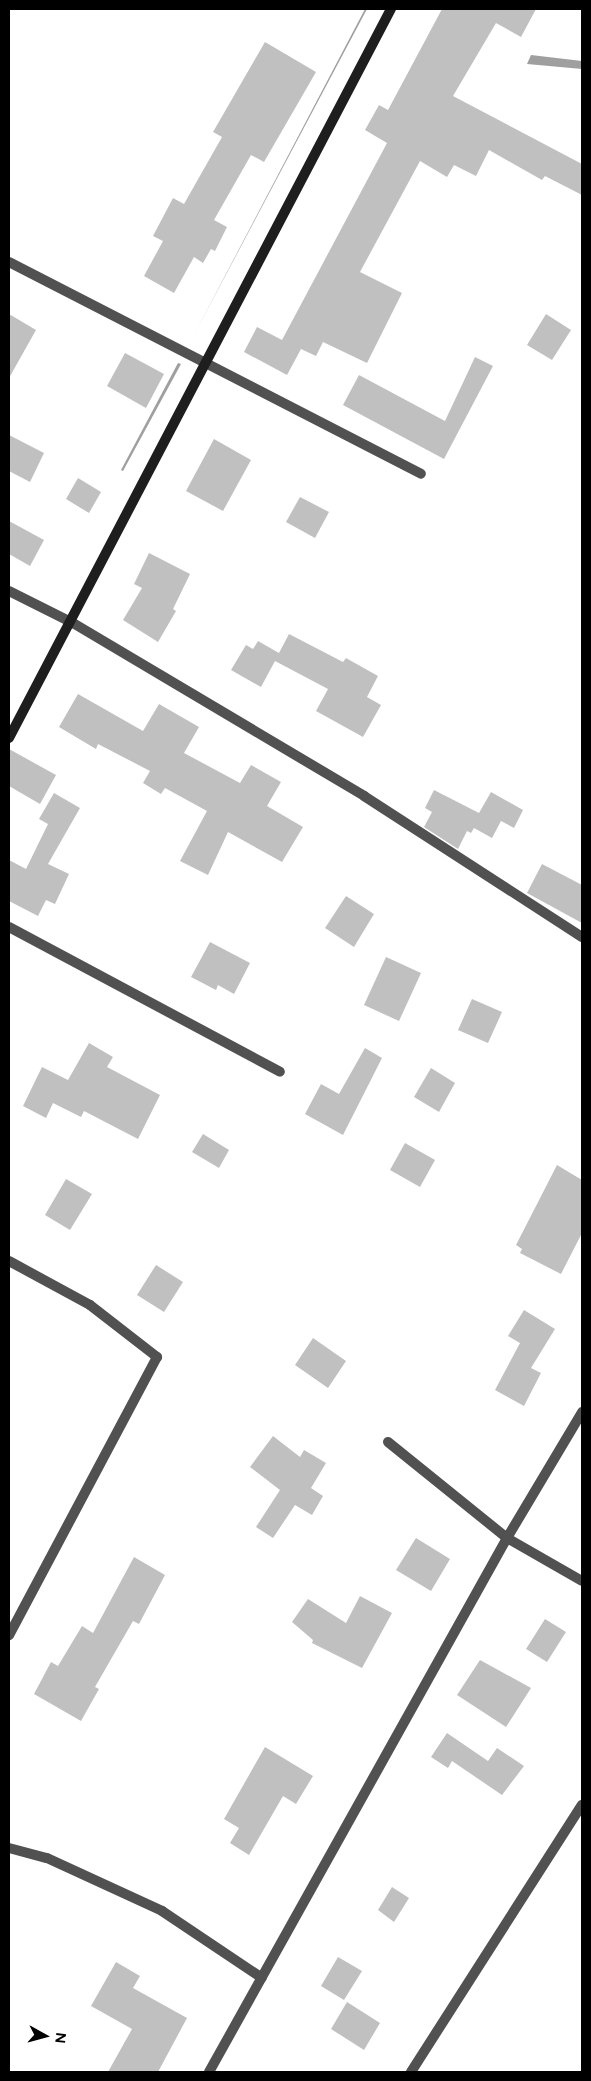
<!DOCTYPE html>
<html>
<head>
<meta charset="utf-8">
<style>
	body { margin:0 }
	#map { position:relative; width:591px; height:2081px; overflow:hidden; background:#fff; font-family:Figtree,sans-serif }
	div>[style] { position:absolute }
	.water>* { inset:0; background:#9f9f9f }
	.building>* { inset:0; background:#c0c0c0 }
	.street>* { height:10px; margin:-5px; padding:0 5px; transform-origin:5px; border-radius:5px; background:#515151 }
	.secondary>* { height:10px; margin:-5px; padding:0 5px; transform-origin:5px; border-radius:5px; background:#1e1e1e }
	span { translate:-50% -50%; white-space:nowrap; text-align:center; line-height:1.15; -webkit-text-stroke:5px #fff; paint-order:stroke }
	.frame { position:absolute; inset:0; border:10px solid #000; pointer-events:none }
	.north { position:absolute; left:20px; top:2011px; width:50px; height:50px; -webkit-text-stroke:4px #fff; paint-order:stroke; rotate:97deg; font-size:14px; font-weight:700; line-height:20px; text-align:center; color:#000 }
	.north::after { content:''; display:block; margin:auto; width:18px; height:22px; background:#000; clip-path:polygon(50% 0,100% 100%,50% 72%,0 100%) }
</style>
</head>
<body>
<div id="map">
	<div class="water">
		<div style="clip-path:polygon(365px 9px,367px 9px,196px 331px)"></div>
		<div style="clip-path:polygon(531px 55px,582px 61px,582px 69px,527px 64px)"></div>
		<div style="clip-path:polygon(178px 363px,181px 364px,123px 471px,121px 470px)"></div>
	</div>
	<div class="building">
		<div style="clip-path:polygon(442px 9px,536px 9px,521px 37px,496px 23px,453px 96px,582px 164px,582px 195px,545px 176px,542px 180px,489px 150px,476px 176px,454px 165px,447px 177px,420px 161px,360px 272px,402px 293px,367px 363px,323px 342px,316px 356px,301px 349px,287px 375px,244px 352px,257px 327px,282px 340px,387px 143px,365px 130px,379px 105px,388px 110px)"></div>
		<div style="clip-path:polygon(265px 42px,316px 72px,264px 162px,251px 155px,214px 220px,227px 227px,215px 251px,211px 249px,203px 263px,194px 257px,174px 293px,144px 276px,163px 241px,153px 236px,173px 198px,184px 204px,222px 137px,213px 132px)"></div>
		<div style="clip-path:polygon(9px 314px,36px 330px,9px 378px)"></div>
		<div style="clip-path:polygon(546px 314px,571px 330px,552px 360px,527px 345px)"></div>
		<div style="clip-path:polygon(125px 353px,164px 374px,146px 408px,107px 386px)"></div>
		<div style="clip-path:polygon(475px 357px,493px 366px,444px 459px,343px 405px,359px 375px,445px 421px)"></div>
		<div style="clip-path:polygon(9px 435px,44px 453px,30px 482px,9px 471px)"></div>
		<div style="clip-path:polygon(214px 439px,251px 460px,223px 511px,186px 491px)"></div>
		<div style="clip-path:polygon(78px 478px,101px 492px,89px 513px,66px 499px)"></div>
		<div style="clip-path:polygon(300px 497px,329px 512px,315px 538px,286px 522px)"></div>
		<div style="clip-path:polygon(9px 521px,44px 540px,30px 566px,9px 554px)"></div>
		<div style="clip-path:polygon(149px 553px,190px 574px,173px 609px,176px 611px,158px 642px,123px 620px,142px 588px,134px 584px)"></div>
		<div style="clip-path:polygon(289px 634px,343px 662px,346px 658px,378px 676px,367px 697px,381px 705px,363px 737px,316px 711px,328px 689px,275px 661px,261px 687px,231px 670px,246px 645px,253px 649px,258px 641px,279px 653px)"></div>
		<div style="clip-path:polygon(78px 694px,143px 731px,159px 704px,199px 727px,184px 753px,240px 783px,251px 765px,281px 782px,267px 806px,303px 827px,282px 862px,228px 832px,208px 875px,180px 861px,207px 811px,165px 788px,161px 794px,143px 783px,150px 771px,98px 744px,96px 749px,59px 727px)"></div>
		<div style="clip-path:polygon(9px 749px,56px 775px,40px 804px,9px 786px)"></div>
		<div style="clip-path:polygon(434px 790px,479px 813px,491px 792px,523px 810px,514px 828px,501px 821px,492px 838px,474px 828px,471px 833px,467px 831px,458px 849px,424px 827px,432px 812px,425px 808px)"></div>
		<div style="clip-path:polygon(54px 793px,80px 808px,48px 864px,69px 874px,55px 904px,46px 900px,38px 916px,9px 901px,9px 860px,26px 869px,48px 824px,39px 819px)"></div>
		<div style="clip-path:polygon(542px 864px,582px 885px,582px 923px,527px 893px)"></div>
		<div style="clip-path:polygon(346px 896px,374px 914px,354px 947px,325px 928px)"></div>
		<div style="clip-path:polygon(210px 942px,250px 963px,234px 994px,218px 985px,216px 990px,191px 977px)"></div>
		<div style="clip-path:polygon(386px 957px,421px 973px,399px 1021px,364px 1005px)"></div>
		<div style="clip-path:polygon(472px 999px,502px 1012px,488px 1043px,458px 1030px)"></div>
		<div style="clip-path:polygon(89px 1043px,113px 1057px,107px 1067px,160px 1095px,138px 1139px,84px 1111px,81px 1117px,53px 1103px,46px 1118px,23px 1106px,42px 1067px,68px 1080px)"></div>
		<div style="clip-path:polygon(365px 1048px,382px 1058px,343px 1135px,305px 1114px,321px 1084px,339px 1094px)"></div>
		<div style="clip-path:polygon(431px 1068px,455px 1083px,439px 1112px,414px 1097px)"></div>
		<div style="clip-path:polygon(203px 1134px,229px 1150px,219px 1168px,192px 1152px)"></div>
		<div style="clip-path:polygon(405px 1143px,435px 1160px,420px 1187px,390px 1170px)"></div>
		<div style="clip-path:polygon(557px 1165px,582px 1180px,582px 1233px,561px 1274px,520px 1253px,522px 1249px,516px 1245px)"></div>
		<div style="clip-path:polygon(66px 1179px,92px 1194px,70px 1230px,45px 1215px)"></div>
		<div style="clip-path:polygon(156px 1265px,183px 1282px,164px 1312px,137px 1295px)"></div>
		<div style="clip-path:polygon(524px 1310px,555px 1329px,531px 1368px,541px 1373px,524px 1406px,495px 1390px,520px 1343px,508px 1336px)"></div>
		<div style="clip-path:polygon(313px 1338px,346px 1361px,328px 1388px,295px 1365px)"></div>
		<div style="clip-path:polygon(273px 1436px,300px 1457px,304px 1450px,326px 1463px,311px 1488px,323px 1496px,312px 1515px,295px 1505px,273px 1538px,256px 1527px,280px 1490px,250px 1467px)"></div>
		<div style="clip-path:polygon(416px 1538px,450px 1559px,431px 1591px,396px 1570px)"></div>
		<div style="clip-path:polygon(134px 1557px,165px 1575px,139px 1624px,133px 1621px,95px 1687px,99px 1689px,81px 1721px,34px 1694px,51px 1662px,58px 1666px,82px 1626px,93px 1633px)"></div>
		<div style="clip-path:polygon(360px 1596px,392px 1613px,362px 1668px,312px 1643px,313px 1640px,292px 1622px,308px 1599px,346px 1623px)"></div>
		<div style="clip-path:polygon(545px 1619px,566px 1632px,547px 1662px,526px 1649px)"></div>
		<div style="clip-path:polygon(480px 1660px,531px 1688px,506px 1727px,457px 1695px)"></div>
		<div style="clip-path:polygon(447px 1733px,488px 1761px,497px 1748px,524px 1766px,502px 1795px,452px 1761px,448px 1768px,431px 1757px)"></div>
		<div style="clip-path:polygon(265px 1747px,313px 1776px,296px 1804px,283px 1796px,249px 1855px,230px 1843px,239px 1828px,224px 1819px)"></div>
		<div style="clip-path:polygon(392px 1887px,409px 1898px,394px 1922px,378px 1910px)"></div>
		<div style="clip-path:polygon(338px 1957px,362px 1971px,344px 2000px,321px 1986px)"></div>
		<div style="clip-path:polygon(116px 1962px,140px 1976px,133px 1988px,187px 2018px,158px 2072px,108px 2072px,132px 2029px,91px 2006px)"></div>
		<div style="clip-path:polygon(347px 2002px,380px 2023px,364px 2050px,331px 2029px)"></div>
	</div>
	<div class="street">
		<div style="left:9px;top:262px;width:463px;rotate:27.2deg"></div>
		<div style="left:9px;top:591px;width:72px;rotate:26.6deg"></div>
		<div style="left:73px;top:623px;width:339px;rotate:30.7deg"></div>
		<div style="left:364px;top:796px;width:260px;rotate:32.9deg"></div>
		<div style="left:9px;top:927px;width:307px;rotate:28.1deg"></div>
		<div style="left:9px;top:1261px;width:92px;rotate:28.5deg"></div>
		<div style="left:90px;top:1305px;width:85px;rotate:37.8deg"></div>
		<div style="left:157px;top:1357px;width:315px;rotate:118deg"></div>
		<div style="left:388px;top:1442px;width:153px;rotate:38.9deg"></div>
		<div style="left:507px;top:1538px;width:86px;rotate:29.8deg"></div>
		<div style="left:9px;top:1848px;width:39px;rotate:15deg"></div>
		<div style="left:47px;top:1858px;width:127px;rotate:24.7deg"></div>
		<div style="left:162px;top:1911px;width:120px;rotate:33.8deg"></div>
		<div style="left:209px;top:2072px;width:612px;rotate:-60.84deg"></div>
		<div style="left:507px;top:1538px;width:147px;rotate:-59.2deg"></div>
		<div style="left:411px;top:2072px;width:317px;rotate:-57.4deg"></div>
	</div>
	<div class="secondary">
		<div style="left:9px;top:738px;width:823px;rotate:-62.35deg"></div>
	</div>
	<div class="frame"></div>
	<div class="north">N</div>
</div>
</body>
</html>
